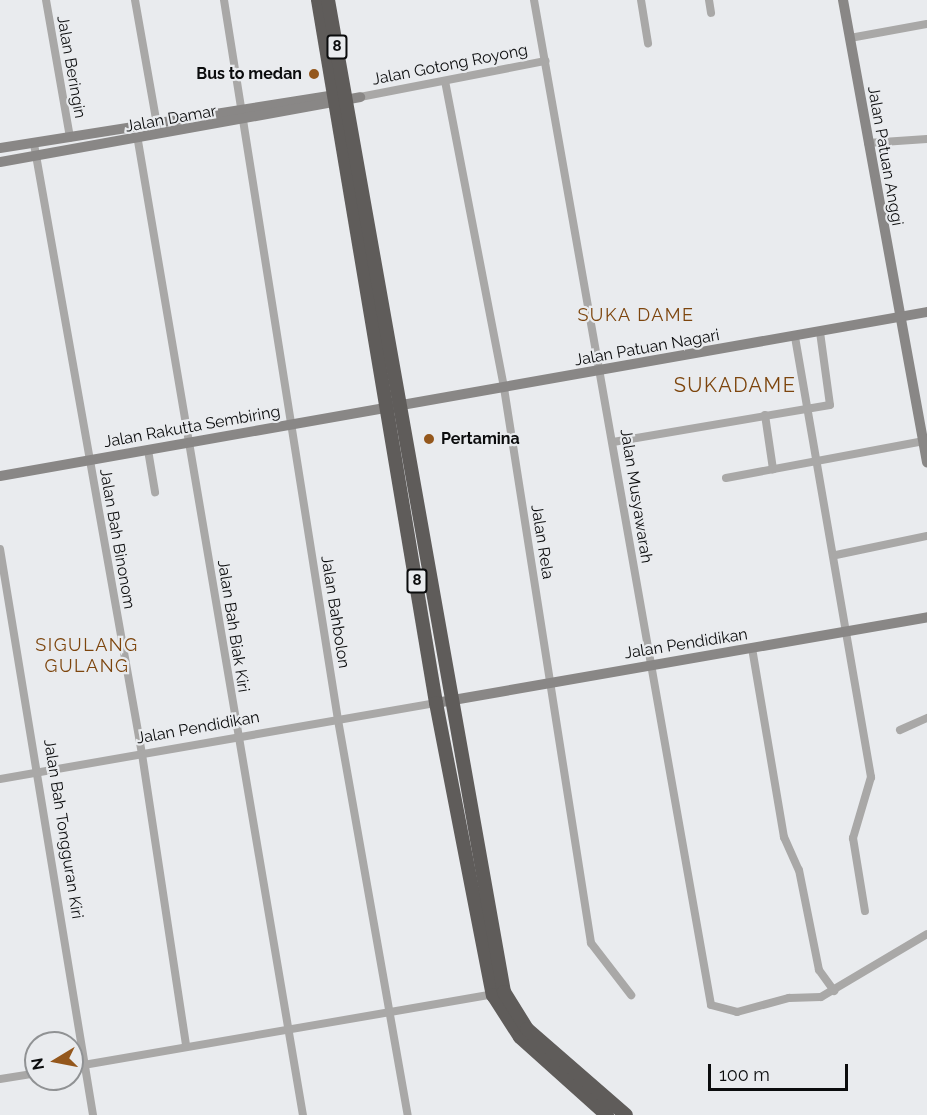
<!DOCTYPE html>
<html>
<head>
<meta charset="utf-8">
<style>
	body { margin:0 }
	#map { position:relative; width:927px; height:1115px; overflow:hidden; background:#e9ebee; font-family:Raleway,sans-serif }
	div>[style] { position:absolute }
	.street>* { height:8px; margin:-4px; padding:0 4px; transform-origin:4px; border-radius:4px; background:#a9a8a7 }
	.secondary>* { height:10px; margin:-5px; padding:0 5px; transform-origin:5px; border-radius:5px; background:#898786 }
	.highway>* { height:14px; margin:-7px; padding:0 7px; transform-origin:7px; border-radius:7px; background:#5f5c5a }
	.dots>* { width:16px; height:16px; translate:-50% -50%; box-sizing:border-box; border:3px solid #e9ebee; border-radius:50% }
	span { translate:-50% -50%; white-space:nowrap; text-align:center; line-height:1.15; -webkit-text-stroke:4.5px #e9ebee; paint-order:stroke }
	.shield-label span { padding:2px 4px; background:#e9ebee; border:2px solid; border-radius:4px; -webkit-text-stroke-width:0 }
	.shield-label { font-size:15px; color:#0b0c0d; font-weight:700 }
	.street-label { font-size:16px; color:#0b0c0d }
	.poi-label { font-size:16px; color:#0b0c0d; font-weight:700 }
	.right { translate:-100% -50%; text-align:right }
	.left { translate:0 -50%; text-align:left }
	.neighbourhood-label { font-size:18px; color:#7d450d; letter-spacing:1.5px }
	.quarter-label { font-size:20px; color:#7d450d; letter-spacing:1.5px }
	.north { position:absolute; left:24px; top:1031px; width:60px; height:60px; box-sizing:border-box; background:#e9ebee; border:2px solid #909294; border-radius:50%; rotate:260deg; font-size:16px; font-weight:700; line-height:24px; text-align:center; color:#0b0c0d }
	.north::after { content:''; display:block; margin:auto; width:21px; height:27px; background:#94571c; clip-path:polygon(50% 0,100% 100%,50% 72%,0 100%) }
	.scale { position:absolute; left:708px; top:1064px; width:140px; height:27px; box-sizing:border-box; border:3px solid #0b0c0d; border-top:0; padding-left:8px; font-size:18px; line-height:21px; white-space:nowrap; color:#0b0c0d; -webkit-text-stroke:4px #e9ebee; paint-order:stroke }
</style>
</head>
<body>
<div id="map">
	<div class="street">
		<div style="left:46px;top:0;width:140px;rotate:80.1deg"></div>
		<div style="left:135px;top:0;width:127px;rotate:80deg"></div>
		<div style="left:224px;top:0;width:729px;rotate:81deg"></div>
		<div style="left:338px;top:720px;width:401px;rotate:80deg"></div>
		<div style="left:534px;top:0;width:1020px;rotate:80.01deg"></div>
		<div style="left:711px;top:1005px;width:27px;rotate:15deg"></div>
		<div style="left:737px;top:1012px;width:54px;rotate:-15.1deg"></div>
		<div style="left:789px;top:998px;width:32px;rotate:-2deg"></div>
		<div style="left:821px;top:997px;width:123px;rotate:-30.7deg"></div>
		<div style="left:641px;top:0;width:44px;rotate:80.8deg"></div>
		<div style="left:709px;top:0;width:13px;rotate:81deg"></div>
		<div style="left:850px;top:38px;width:78px;rotate:-10.3deg"></div>
		<div style="left:445px;top:81px;width:313px;rotate:79.1deg"></div>
		<div style="left:504px;top:388px;width:562px;rotate:81.09deg"></div>
		<div style="left:591px;top:943px;width:66px;rotate:52.4deg"></div>
		<div style="left:360px;top:97px;width:189px;rotate:-11deg"></div>
		<div style="left:138px;top:141px;width:988px;rotate:80.39deg"></div>
		<div style="left:868px;top:143px;width:59px;rotate:-3.9deg"></div>
		<div style="left:34px;top:144px;width:619px;rotate:79.96deg"></div>
		<div style="left:142px;top:754px;width:295px;rotate:81.4deg"></div>
		<div style="left:795px;top:337px;width:447px;rotate:80.2deg"></div>
		<div style="left:871px;top:777px;width:64px;rotate:106.4deg"></div>
		<div style="left:853px;top:838px;width:74px;rotate:80.7deg"></div>
		<div style="left:765px;top:415px;width:55px;rotate:81.6deg"></div>
		<div style="left:613px;top:442px;width:220px;rotate:-9.7deg"></div>
		<div style="left:830px;top:405px;width:74px;rotate:-97.8deg"></div>
		<div style="left:148px;top:450px;width:43px;rotate:80.5deg"></div>
		<div style="left:726px;top:478px;width:200px;rotate:-10.6deg"></div>
		<div style="left:0;top:549px;width:574px;rotate:80.67deg"></div>
		<div style="left:836px;top:555px;width:93px;rotate:-11.8deg"></div>
		<div style="left:752px;top:648px;width:192px;rotate:80.4deg"></div>
		<div style="left:784px;top:837px;width:36px;rotate:66deg"></div>
		<div style="left:799px;top:870px;width:102px;rotate:78.7deg"></div>
		<div style="left:819px;top:970px;width:26px;rotate:54deg"></div>
		<div style="left:900px;top:730px;width:30px;rotate:-24deg"></div>
		<div style="left:0;top:779px;width:443px;rotate:-9.9deg"></div>
		<div style="left:72px;top:1067px;width:430px;rotate:-9.8deg"></div>
		<div style="left:0;top:1079px;width:36px;rotate:-9deg"></div>
	</div>
	<div class="secondary">
		<div style="left:843px;top:0;width:470px;rotate:79.7deg"></div>
		<div style="left:0;top:148px;width:346px;rotate:-9deg"></div>
		<div style="left:0;top:162px;width:366px;rotate:-10.2deg"></div>
		<div style="left:0;top:476px;width:941px;rotate:-10.03deg"></div>
		<div style="left:436px;top:703px;width:498px;rotate:-9.9deg"></div>
	</div>
	<div class="highway">
		<div style="left:318px;top:0;width:713px;rotate:80.47deg"></div>
		<div style="left:436px;top:703px;width:298px;rotate:79deg"></div>
		<div style="left:493px;top:995px;width:50px;rotate:57.3deg"></div>
		<div style="left:520px;top:1037px;width:117px;rotate:41.9deg"></div>
		<div style="left:328px;top:0;width:1007px;rotate:79.94deg"></div>
		<div style="left:504px;top:992px;width:44px;rotate:58.1deg"></div>
		<div style="left:527px;top:1029px;width:131px;rotate:41deg"></div>
	</div>
	<div class="dots">
		<div style="left:314px;top:74px;background:#94571c"></div>
		<div style="left:429px;top:439px;background:#94571c"></div>
	</div>
	<div class="shield-label">
		<span style="left:337px;top:47px">8</span>
		<span style="left:417px;top:581px">8</span>
	</div>
	<div class="street-label">
		<span style="left:450px;top:65px;rotate:-11deg">Jalan Gotong Royong</span>
		<span style="left:71px;top:67px;rotate:80deg">Jalan Beringin</span>
		<span style="left:171px;top:119px;rotate:-10deg">Jalan Damar</span>
		<span style="left:885px;top:156px;rotate:80deg">Jalan Patuan Anggi</span>
		<span style="left:647px;top:348px;rotate:-10deg">Jalan Patuan Nagari</span>
		<span style="left:192px;top:427px;rotate:-10deg">Jalan Rakutta Sembiring</span>
		<span style="left:636px;top:496px;rotate:81deg">Jalan Musyawarah</span>
		<span style="left:117px;top:539px;rotate:80deg">Jalan Bah Binonom</span>
		<span style="left:542px;top:542px;rotate:81deg">Jalan Rela</span>
		<span style="left:335px;top:612px;rotate:81deg">Jalan Bahbolon</span>
		<span style="left:233px;top:626px;rotate:81deg">Jalan Bah Biak Kiri</span>
		<span style="left:686px;top:644px;rotate:-9deg">Jalan Pendidikan</span>
		<span style="left:198px;top:728px;rotate:-10deg">Jalan Pendidikan</span>
		<span style="left:63px;top:829px;rotate:81deg">Jalan Bah Tongguran Kiri</span>
	</div>
	<div class="poi-label">
		<span class="right" style="left:302px;top:74px">Bus to medan</span>
		<span class="left" style="left:441px;top:439px">Pertamina</span>
	</div>
	<div class="neighbourhood-label">
		<span style="left:636px;top:315px">SUKA DAME</span>
		<span style="left:87px;top:656px">SIGULANG<br>GULANG</span>
	</div>
	<div class="quarter-label">
		<span style="left:735px;top:385px">SUKADAME</span>
	</div>
	<div class="north">N</div>
	<div class="scale">100 m</div>
</div>
</body>
</html>
